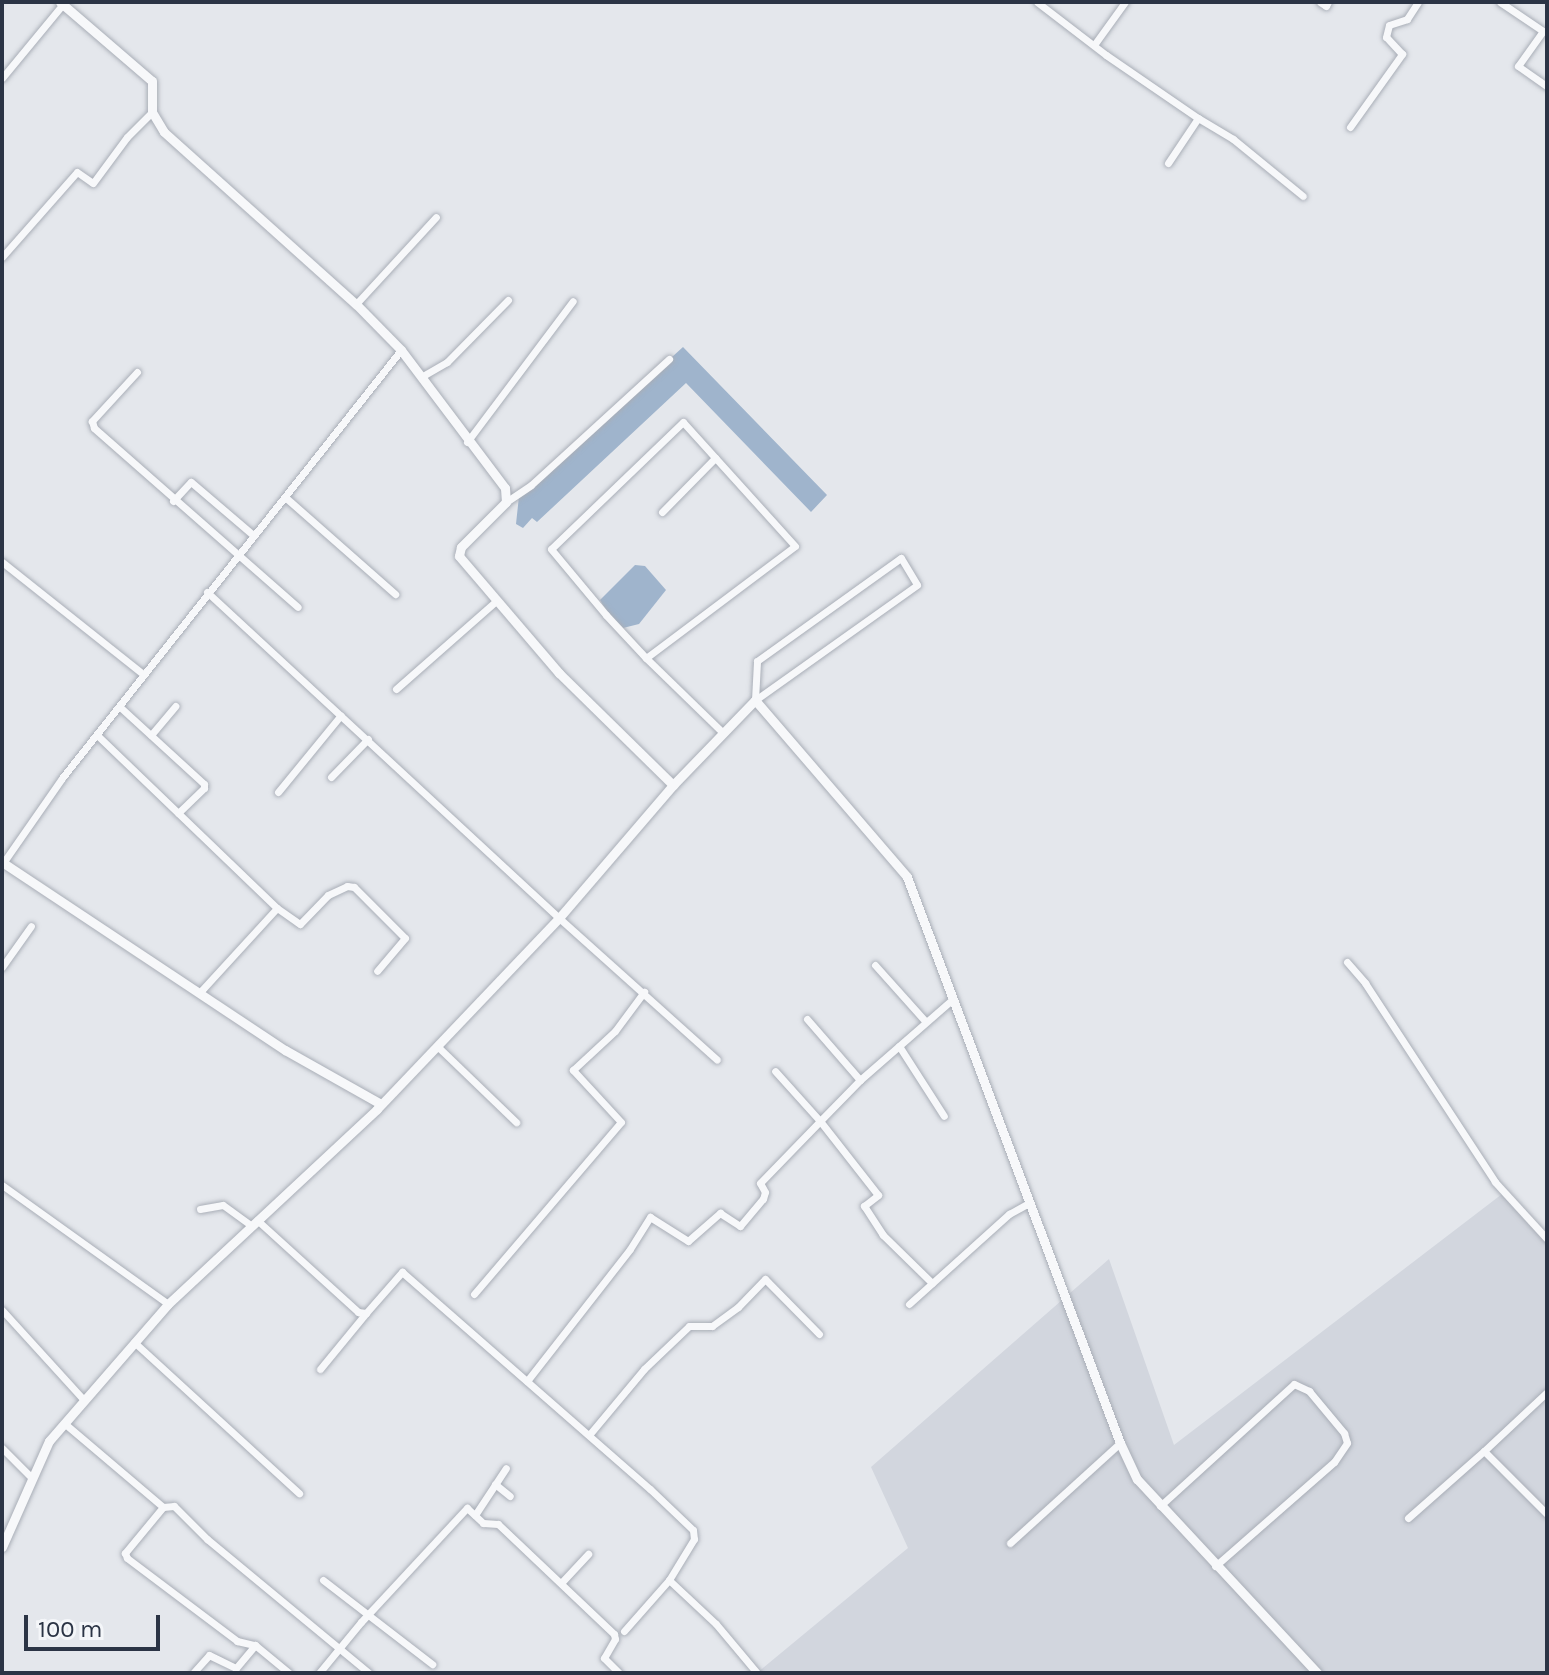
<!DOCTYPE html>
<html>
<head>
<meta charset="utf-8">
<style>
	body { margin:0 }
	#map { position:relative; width:1549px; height:1675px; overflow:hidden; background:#e4e7ec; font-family:Karla,sans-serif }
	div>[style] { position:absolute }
	.built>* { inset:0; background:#d2d6de }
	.water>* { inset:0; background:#9fb4cc }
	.roads { filter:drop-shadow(0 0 2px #a9aeb7) drop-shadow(0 0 2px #a9aeb7) }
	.minor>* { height:7px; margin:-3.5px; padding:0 3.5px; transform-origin:3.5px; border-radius:3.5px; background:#f7f8fa }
	.tertiary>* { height:9px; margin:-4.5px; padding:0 4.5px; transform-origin:4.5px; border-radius:4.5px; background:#f7f8fa }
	span { translate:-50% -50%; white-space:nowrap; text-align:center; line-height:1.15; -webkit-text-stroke:6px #f4f6f9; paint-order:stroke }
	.frame { position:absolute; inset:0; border:4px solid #2b3445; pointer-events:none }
	.scale { position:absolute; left:24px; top:1615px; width:136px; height:36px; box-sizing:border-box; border:4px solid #2b3445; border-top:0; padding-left:10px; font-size:24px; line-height:28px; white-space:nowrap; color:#2b3445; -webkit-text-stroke:6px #f4f6f9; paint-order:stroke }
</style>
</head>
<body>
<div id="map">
	<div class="built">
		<div style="clip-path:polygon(1506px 1191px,1547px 1238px,1547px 1673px,757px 1673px,908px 1548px,871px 1467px,1109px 1259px,1174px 1445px)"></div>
	</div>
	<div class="water">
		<div style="clip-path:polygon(683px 347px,827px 495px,811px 512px,686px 383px,537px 522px,532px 518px,523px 528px,516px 524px,519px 496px)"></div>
		<div style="clip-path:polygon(635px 565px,645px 566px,666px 590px,639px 624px,623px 628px,609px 615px,600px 600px)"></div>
	</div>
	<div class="roads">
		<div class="minor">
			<div style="left:1037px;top:2px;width:87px;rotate:37.5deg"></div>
			<div style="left:1106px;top:55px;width:112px;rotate:34.4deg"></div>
			<div style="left:1320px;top:2px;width:7px;rotate:34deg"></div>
			<div style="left:1326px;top:6px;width:4px;rotate:-63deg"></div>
			<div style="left:1500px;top:2px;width:52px;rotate:34deg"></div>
			<div style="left:1543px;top:31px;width:43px;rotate:125.5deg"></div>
			<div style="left:1518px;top:66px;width:35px;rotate:35deg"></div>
			<div style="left:1094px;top:45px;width:53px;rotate:-54.2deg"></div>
			<div style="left:2px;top:78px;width:96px;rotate:-50.5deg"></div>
			<div style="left:1350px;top:127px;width:90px;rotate:-54.5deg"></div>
			<div style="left:1402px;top:54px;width:23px;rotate:-133deg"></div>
			<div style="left:1386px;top:37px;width:12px;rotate:-76deg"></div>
			<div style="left:1389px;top:25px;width:19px;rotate:-18deg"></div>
			<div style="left:1407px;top:19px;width:20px;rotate:-57deg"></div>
			<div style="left:1168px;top:163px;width:54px;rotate:-56.3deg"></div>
			<div style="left:1198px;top:118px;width:41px;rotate:31deg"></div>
			<div style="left:1233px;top:139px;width:90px;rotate:39.2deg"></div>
			<div style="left:2px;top:257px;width:113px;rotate:-48.6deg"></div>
			<div style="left:77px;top:172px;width:19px;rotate:35deg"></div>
			<div style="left:93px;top:183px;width:57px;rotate:-53.5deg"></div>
			<div style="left:127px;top:137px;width:35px;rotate:-45deg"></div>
			<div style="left:356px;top:304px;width:118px;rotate:-47.4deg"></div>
			<div style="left:137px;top:372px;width:67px;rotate:132.6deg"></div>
			<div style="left:92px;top:421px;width:7px;rotate:74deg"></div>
			<div style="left:94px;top:428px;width:271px;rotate:41.3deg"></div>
			<div style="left:421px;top:377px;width:30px;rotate:-30deg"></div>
			<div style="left:447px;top:362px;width:87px;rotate:-45.5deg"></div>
			<div style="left:467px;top:442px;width:176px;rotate:-53.1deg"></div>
			<div style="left:285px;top:497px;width:147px;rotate:41.4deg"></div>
			<div style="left:173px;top:501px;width:26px;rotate:-47deg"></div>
			<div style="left:191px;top:482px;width:82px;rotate:40.5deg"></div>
			<div style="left:506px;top:502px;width:30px;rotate:-34deg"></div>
			<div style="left:531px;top:485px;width:187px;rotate:-42.4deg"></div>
			<div style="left:662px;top:512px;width:76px;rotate:-45.5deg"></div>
			<div style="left:901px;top:558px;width:31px;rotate:59deg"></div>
			<div style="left:917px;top:585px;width:199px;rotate:144.6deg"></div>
			<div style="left:755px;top:700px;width:39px;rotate:-87deg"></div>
			<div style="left:757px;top:661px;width:177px;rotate:-35.6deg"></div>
			<div style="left:2px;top:562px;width:181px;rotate:38.5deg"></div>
			<div style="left:207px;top:592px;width:480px;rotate:42.8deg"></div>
			<div style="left:559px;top:918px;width:212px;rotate:41.9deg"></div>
			<div style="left:646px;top:658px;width:186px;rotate:-36.9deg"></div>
			<div style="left:795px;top:546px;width:167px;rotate:-132.1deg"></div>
			<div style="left:683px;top:422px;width:183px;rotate:136.1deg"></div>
			<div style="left:551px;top:549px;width:86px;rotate:50.2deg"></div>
			<div style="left:606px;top:615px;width:59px;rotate:47.1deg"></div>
			<div style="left:646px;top:658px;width:107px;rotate:44.2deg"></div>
			<div style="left:396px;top:689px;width:133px;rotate:-41.3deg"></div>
			<div style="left:120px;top:707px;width:114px;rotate:42.5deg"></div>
			<div style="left:204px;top:784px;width:4px;rotate:90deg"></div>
			<div style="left:204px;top:788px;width:36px;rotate:136deg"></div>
			<div style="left:97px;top:735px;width:250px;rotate:43.9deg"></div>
			<div style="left:277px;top:908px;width:114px;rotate:132.5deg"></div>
			<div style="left:151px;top:735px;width:38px;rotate:-50deg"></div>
			<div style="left:331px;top:777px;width:53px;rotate:-45.8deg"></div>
			<div style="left:278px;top:792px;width:99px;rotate:-50.7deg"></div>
			<div style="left:3px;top:863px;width:103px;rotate:-55.2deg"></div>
			<div style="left:62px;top:778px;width:546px;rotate:-51.62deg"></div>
			<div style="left:277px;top:908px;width:28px;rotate:35deg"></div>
			<div style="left:300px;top:924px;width:40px;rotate:-46deg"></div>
			<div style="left:328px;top:895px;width:21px;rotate:-25deg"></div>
			<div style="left:347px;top:886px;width:7px;rotate:8deg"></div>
			<div style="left:354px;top:887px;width:72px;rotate:45deg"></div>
			<div style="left:405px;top:938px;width:43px;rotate:130.3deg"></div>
			<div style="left:1347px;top:962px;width:28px;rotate:49deg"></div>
			<div style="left:1365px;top:983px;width:238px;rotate:56.8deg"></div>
			<div style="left:1495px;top:1182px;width:77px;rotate:47.6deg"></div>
			<div style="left:875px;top:965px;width:76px;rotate:48.2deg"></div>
			<div style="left:2px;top:967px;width:50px;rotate:-54.7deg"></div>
			<div style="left:807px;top:1019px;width:81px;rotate:49deg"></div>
			<div style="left:437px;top:1046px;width:110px;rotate:43.9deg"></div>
			<div style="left:899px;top:1046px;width:83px;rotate:57.3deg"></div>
			<div style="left:2px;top:1185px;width:204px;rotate:35.6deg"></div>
			<div style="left:200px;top:1209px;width:23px;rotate:-10deg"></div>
			<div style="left:223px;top:1205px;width:34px;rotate:36deg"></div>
			<div style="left:257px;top:1220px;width:137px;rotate:42.3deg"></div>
			<div style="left:358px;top:1312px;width:8px;rotate:7deg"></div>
			<div style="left:366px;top:1313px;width:55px;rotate:-48.7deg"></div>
			<div style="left:402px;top:1272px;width:330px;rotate:41.2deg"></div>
			<div style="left:650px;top:1489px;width:59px;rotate:43.6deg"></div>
			<div style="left:693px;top:1530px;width:9px;rotate:84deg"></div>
			<div style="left:694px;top:1539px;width:48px;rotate:121.4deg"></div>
			<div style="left:669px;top:1580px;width:64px;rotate:43.1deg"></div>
			<div style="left:716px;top:1624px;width:64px;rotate:50.1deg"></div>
			<div style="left:932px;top:1283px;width:69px;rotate:-135.6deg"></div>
			<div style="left:883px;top:1235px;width:35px;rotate:-123deg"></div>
			<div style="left:864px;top:1206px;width:18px;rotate:-38deg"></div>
			<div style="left:878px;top:1195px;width:94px;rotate:-128.1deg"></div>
			<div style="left:820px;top:1121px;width:57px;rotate:-45.7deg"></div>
			<div style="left:860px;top:1080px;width:123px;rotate:-41.1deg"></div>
			<div style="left:474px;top:1294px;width:226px;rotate:-49.5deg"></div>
			<div style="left:621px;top:1122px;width:71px;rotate:-132.7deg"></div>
			<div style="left:573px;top:1070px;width:57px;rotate:-42.9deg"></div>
			<div style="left:615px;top:1031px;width:49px;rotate:-53.4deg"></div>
			<div style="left:909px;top:1304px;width:135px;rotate:-42deg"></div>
			<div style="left:1009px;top:1214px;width:23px;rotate:-29deg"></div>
			<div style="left:2px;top:1310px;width:122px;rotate:47.7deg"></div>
			<div style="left:134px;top:1342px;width:224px;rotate:42.5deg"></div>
			<div style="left:320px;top:1369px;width:72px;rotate:-50.6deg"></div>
			<div style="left:527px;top:1381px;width:167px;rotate:-52deg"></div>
			<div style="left:630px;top:1249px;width:38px;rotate:-58deg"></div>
			<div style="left:650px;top:1217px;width:45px;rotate:32.3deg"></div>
			<div style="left:688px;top:1241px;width:43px;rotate:-41.2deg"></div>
			<div style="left:720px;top:1213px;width:24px;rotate:33deg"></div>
			<div style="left:740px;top:1226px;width:35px;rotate:-50deg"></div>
			<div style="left:763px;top:1199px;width:7px;rotate:-74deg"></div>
			<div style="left:765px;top:1192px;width:10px;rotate:-119deg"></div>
			<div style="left:760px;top:1183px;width:86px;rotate:-45.9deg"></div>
			<div style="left:820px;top:1121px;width:67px;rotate:-132deg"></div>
			<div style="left:1547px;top:1392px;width:86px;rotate:136.9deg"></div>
			<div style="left:1484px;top:1451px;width:89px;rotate:45deg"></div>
			<div style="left:64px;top:1423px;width:130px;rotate:40.3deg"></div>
			<div style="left:163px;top:1507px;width:60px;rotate:129.6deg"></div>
			<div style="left:125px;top:1553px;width:5px;rotate:68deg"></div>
			<div style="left:127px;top:1558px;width:138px;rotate:37deg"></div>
			<div style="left:237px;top:1641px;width:18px;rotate:13deg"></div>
			<div style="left:255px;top:1645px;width:44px;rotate:39.5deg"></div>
			<div style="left:589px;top:1435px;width:86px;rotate:-50.2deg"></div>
			<div style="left:644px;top:1369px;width:62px;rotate:-43.7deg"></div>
			<div style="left:689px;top:1326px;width:23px"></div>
			<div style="left:712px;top:1326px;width:32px;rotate:-36deg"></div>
			<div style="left:738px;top:1307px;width:39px;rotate:-46deg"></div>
			<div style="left:765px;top:1279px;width:77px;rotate:45.5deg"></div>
			<div style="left:2px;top:1448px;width:42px;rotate:45deg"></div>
			<div style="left:495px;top:1484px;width:19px;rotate:39deg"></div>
			<div style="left:1160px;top:1506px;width:181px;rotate:-42.3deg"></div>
			<div style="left:1294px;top:1384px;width:17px;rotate:25deg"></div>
			<div style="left:1309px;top:1391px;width:55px;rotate:50.2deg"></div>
			<div style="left:1344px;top:1433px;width:10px;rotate:73deg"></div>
			<div style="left:1347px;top:1443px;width:23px;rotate:124deg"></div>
			<div style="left:1334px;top:1462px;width:158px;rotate:138.8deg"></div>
			<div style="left:163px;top:1507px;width:11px;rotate:-5deg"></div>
			<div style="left:174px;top:1506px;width:47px;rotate:45deg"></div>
			<div style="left:207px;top:1539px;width:210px;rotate:39.6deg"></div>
			<div style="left:475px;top:1515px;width:56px;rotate:-56.6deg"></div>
			<div style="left:1408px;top:1518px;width:101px;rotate:-41.4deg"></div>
			<div style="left:1010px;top:1543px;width:149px;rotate:-42.3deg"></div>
			<div style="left:323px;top:1580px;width:138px;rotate:37.6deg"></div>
			<div style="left:561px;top:1583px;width:40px;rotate:-47deg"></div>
			<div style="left:624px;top:1631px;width:68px;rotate:-48.6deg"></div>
			<div style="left:193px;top:1673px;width:24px;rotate:-48deg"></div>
			<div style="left:209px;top:1655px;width:30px;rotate:26deg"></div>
			<div style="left:236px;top:1668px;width:30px;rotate:-50deg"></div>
			<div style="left:319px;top:1673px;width:66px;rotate:-50.5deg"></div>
			<div style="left:361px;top:1622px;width:156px;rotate:-47.1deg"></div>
			<div style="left:467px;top:1508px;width:22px;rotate:43deg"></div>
			<div style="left:483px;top:1523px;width:15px;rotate:4deg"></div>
			<div style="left:498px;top:1524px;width:160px;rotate:43.5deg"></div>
			<div style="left:614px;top:1634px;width:5px;rotate:79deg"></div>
			<div style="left:615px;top:1639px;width:22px;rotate:120deg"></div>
			<div style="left:604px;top:1658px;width:21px;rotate:45deg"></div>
		</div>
		<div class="tertiary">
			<div style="left:60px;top:2px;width:121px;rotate:40.7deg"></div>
			<div style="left:152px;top:81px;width:31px;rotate:90deg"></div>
			<div style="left:152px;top:112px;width:23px;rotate:59deg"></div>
			<div style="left:164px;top:132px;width:258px;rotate:41.9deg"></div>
			<div style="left:356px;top:304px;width:64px;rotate:45.6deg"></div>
			<div style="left:401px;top:350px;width:173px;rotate:53deg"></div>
			<div style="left:505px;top:488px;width:14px;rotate:86deg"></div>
			<div style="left:506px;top:502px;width:64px;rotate:135deg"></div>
			<div style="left:461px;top:547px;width:9px;rotate:103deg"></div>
			<div style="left:459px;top:556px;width:154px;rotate:49.5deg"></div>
			<div style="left:559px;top:673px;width:160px;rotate:44.5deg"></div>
			<div style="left:2px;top:862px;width:340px;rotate:33.6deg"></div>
			<div style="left:285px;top:1050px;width:110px;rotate:29.4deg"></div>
			<div style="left:2px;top:1547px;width:116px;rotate:-66.1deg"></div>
			<div style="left:49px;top:1441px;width:181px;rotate:-49deg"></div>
			<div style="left:168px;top:1304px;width:286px;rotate:-43deg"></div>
			<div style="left:377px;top:1109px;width:264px;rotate:-46.4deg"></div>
			<div style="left:559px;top:918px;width:175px;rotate:-49.4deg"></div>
			<div style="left:673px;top:785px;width:118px;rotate:-46deg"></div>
			<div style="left:755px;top:700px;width:233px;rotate:49.3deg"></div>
			<div style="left:907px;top:877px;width:605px;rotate:69.38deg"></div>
			<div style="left:1120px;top:1443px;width:40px;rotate:65deg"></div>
			<div style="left:1137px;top:1479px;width:265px;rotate:47.1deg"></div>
		</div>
	</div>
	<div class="frame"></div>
	<div class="scale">100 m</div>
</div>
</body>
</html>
